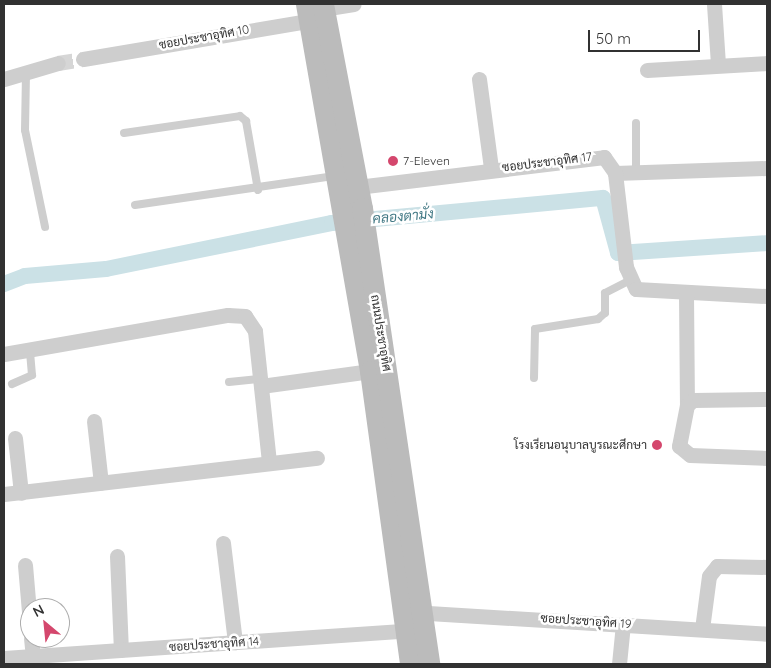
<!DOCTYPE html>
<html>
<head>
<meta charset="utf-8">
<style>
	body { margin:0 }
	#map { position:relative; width:771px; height:668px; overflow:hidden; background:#fff; font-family:Quicksand,Sarabun,sans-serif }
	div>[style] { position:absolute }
	.canal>* { height:16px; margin:-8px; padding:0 8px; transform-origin:8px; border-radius:8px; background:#cbe1e6 }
	.street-tunnel>* { height:15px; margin-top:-7.5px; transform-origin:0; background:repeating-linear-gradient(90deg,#d6d6d6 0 15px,transparent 0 23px) }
	.lane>* { height:8px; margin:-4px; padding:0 4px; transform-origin:4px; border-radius:4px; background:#cecece }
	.street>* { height:15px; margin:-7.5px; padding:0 7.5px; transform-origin:7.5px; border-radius:7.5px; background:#cecece }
	.secondary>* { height:21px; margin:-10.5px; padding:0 10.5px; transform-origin:10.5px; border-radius:10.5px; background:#bbb }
	.dots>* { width:14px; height:14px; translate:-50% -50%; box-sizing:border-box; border:2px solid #fff; border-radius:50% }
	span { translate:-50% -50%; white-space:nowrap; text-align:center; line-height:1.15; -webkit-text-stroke:5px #fff; paint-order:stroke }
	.street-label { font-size:12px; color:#313131 }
	.poi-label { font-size:12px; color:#313131 }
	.left { translate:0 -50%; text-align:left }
	.right { translate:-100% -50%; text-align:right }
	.water-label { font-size:14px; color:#447a86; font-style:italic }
	.frame { position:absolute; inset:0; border:5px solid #313131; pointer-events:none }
	.north { position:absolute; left:20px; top:598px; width:50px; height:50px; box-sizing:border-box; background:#fff; border:1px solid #adadad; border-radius:50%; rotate:332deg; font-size:14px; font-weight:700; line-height:20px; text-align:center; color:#313131 }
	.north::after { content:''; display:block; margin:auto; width:18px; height:22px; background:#d4476d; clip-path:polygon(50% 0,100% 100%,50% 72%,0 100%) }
	.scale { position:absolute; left:588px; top:30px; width:112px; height:22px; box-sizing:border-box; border:2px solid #313131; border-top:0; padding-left:6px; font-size:15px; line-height:18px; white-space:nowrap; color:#313131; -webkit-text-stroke:4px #fff; paint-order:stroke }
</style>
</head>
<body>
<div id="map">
	<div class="canal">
		<div style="left:4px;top:284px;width:22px;rotate:-21deg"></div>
		<div style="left:25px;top:276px;width:81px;rotate:-4.9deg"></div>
		<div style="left:106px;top:269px;width:231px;rotate:-11.5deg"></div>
		<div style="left:332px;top:223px;width:272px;rotate:-5.3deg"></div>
		<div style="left:603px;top:198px;width:57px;rotate:74.7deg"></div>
		<div style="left:618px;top:253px;width:149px;rotate:-3.8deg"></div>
	</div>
	<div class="street-tunnel">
		<div style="left:58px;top:63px;width:25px;rotate:-9deg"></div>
	</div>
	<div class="lane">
		<div style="left:26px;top:73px;width:57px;rotate:91deg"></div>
		<div style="left:25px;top:130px;width:99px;rotate:78.3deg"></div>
		<div style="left:636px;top:123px;width:49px;rotate:90deg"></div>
		<div style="left:124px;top:133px;width:117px;rotate:-8.3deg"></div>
		<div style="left:240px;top:116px;width:8px;rotate:40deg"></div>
		<div style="left:246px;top:121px;width:70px;rotate:80.1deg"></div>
		<div style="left:135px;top:205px;width:202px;rotate:-8.3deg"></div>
		<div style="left:534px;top:378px;width:49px;rotate:-88.8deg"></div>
		<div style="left:535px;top:329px;width:64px;rotate:-9deg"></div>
		<div style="left:598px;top:319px;width:9px;rotate:-41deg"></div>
		<div style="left:605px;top:313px;width:20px;rotate:-90deg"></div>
		<div style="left:605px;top:293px;width:28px;rotate:-27deg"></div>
		<div style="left:229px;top:382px;width:31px;rotate:-6deg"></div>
		<div style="left:12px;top:384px;width:22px;rotate:-24deg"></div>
		<div style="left:32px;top:375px;width:25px;rotate:-95deg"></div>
	</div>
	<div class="street">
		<div style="left:714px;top:4px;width:61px;rotate:86.2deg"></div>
		<div style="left:316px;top:10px;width:38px;rotate:-9deg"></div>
		<div style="left:83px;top:59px;width:239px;rotate:-9.6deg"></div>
		<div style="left:647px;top:70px;width:120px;rotate:-3.3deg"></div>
		<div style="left:4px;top:79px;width:56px;rotate:-16.5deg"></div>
		<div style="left:479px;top:79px;width:90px;rotate:82.3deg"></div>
		<div style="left:615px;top:173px;width:152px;rotate:-1.9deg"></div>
		<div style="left:349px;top:188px;width:257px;rotate:-6.9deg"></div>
		<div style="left:604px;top:157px;width:19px;rotate:55deg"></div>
		<div style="left:615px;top:173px;width:95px;rotate:83.3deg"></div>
		<div style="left:626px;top:267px;width:24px;rotate:66deg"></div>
		<div style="left:636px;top:289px;width:131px;rotate:3.1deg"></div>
		<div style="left:686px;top:294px;width:111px;rotate:89.5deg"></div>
		<div style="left:4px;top:354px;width:227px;rotate:-9.9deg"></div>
		<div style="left:228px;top:315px;width:17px;rotate:3deg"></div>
		<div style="left:245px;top:316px;width:18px;rotate:56deg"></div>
		<div style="left:255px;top:331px;width:132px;rotate:83.9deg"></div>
		<div style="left:261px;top:386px;width:118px;rotate:-7.8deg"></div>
		<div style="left:767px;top:399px;width:74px;rotate:179.2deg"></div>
		<div style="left:693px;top:400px;width:8px;rotate:140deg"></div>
		<div style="left:687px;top:405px;width:42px;rotate:101deg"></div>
		<div style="left:679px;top:446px;width:14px;rotate:39deg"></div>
		<div style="left:690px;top:455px;width:77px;rotate:2.2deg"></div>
		<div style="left:94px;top:421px;width:62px;rotate:83.6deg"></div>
		<div style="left:15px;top:438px;width:55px;rotate:83.8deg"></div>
		<div style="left:4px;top:494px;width:315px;rotate:-6.6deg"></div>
		<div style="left:223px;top:543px;width:100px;rotate:83.1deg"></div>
		<div style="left:117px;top:556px;width:94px;rotate:87.6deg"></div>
		<div style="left:25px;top:565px;width:58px;rotate:85.1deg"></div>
		<div style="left:412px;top:612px;width:356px;rotate:3.5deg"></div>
		<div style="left:702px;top:629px;width:53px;rotate:-82.5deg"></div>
		<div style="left:709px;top:576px;width:13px;rotate:-51deg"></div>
		<div style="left:717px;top:566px;width:50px;rotate:1.1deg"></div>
		<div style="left:31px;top:638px;width:18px;rotate:84deg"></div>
		<div style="left:4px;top:658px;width:410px;rotate:-3.9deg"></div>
		<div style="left:619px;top:664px;width:40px;rotate:-84.3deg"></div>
	</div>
	<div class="secondary">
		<div style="left:306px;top:4px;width:373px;rotate:80.1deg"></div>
		<div style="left:370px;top:371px;width:296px;rotate:82.2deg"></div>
		<div style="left:323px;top:4px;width:208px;rotate:79.2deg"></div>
		<div style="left:362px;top:208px;width:461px;rotate:81.6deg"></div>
	</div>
	<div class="dots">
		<div style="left:393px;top:161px;background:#d4476d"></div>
		<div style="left:657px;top:445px;background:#d4476d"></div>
	</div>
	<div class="street-label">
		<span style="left:204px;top:37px;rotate:-10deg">ซอยประชาอุทิศ 10</span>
		<span style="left:547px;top:162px;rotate:-7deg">ซอยประชาอุทิศ 17</span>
		<span style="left:381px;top:333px;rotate:81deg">ถนนประชาอุทิศ</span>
		<span style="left:586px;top:621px;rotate:4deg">ซอยประชาอุทิศ 19</span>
		<span style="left:214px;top:644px;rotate:-4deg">ซอยประชาอุทิศ 14</span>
	</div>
	<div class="poi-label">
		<span class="left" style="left:403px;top:161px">7-Eleven</span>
		<span class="right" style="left:647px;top:445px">โรงเรียนอนุบาลบูรณะศึกษา</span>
	</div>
	<div class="water-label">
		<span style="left:403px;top:216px;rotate:-5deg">คลองตามั่ง</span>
	</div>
	<div class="frame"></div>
	<div class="north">N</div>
	<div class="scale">50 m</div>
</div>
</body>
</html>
